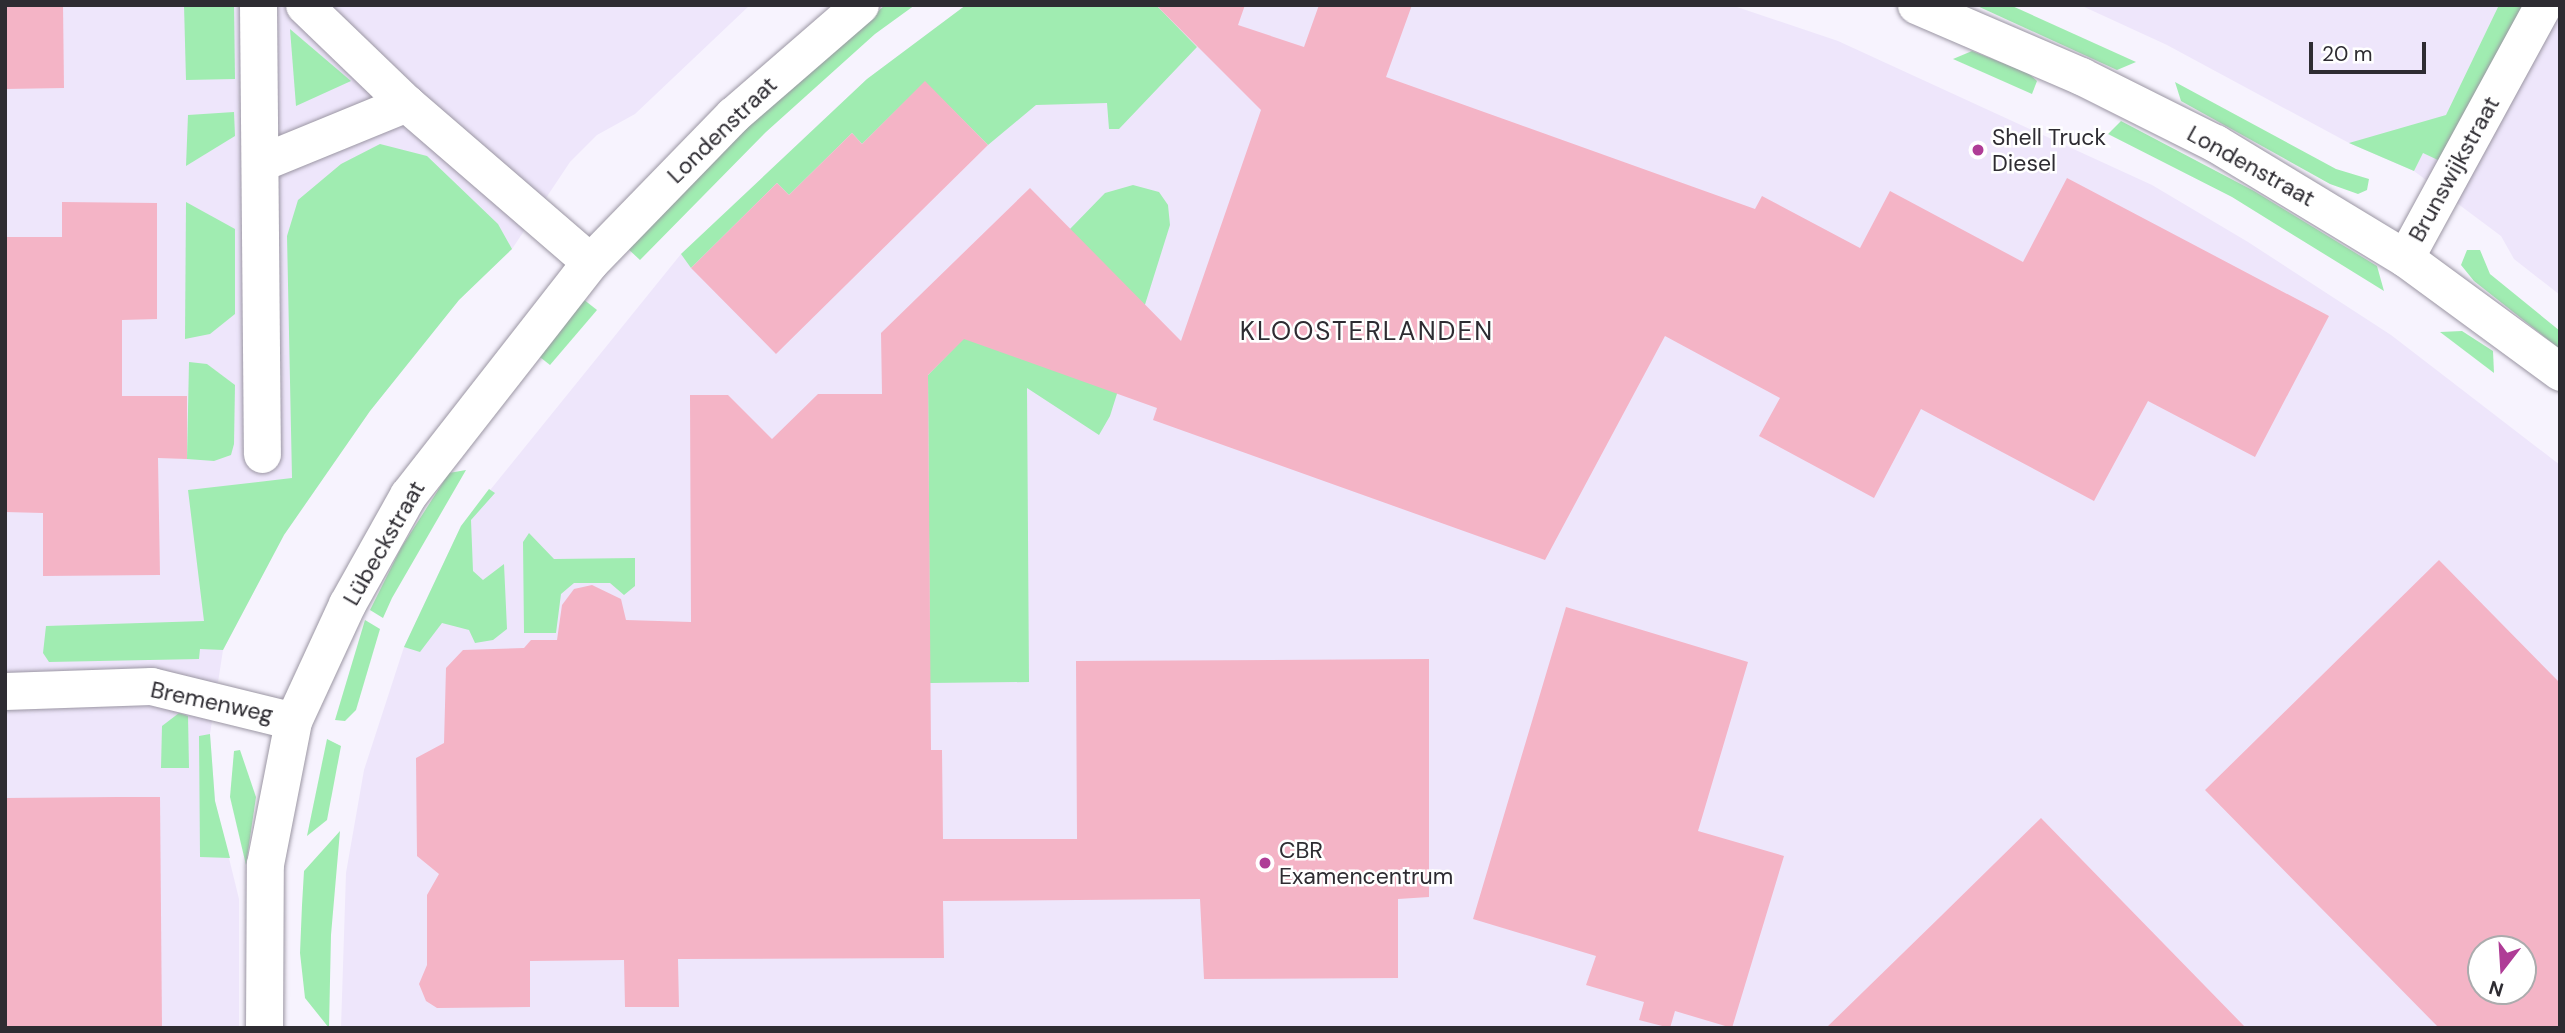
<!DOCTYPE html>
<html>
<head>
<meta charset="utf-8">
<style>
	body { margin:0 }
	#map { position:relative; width:2565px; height:1033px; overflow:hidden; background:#f7f3fe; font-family:"DM Sans",sans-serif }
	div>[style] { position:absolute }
	.built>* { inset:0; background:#eee6fb }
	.green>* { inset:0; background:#a0ecb1 }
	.building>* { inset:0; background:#f4b4c6 }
	.roads { filter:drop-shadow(0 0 2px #9b96a3) drop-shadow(0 0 2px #9b96a3) }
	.minor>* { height:37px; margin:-18.5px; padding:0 18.5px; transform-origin:18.5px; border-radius:18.5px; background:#fff }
	.dots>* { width:19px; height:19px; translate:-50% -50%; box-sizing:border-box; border:4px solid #fff; border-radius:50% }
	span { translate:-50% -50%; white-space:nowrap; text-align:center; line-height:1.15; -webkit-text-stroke:5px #fff; paint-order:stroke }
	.street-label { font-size:23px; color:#2e2c32 }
	.poi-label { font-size:23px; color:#2e2c32 }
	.left { translate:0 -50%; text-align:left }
	.quarter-label { font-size:26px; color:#2e2c32; letter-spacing:2px }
	.frame { position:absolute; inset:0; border:7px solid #2e2c32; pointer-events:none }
	.north { position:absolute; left:2467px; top:935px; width:70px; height:70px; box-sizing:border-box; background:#fff; border:2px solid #ababad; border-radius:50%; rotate:197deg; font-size:19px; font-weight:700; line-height:28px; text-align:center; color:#2e2c32 }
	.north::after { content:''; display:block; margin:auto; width:24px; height:32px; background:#af3c96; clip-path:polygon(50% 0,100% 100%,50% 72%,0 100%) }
	.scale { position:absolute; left:2309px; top:42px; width:117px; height:32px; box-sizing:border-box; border:4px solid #2e2c32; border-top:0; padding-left:9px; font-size:21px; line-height:24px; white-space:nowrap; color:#2e2c32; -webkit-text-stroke:5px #fff; paint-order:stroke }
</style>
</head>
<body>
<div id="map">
	<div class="built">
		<div style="clip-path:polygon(5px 5px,750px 5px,635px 114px,597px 135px,570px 162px,512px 249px,459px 300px,370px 411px,284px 535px,223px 650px,210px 734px,215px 801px,239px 899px,239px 1028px,5px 1028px)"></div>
		<div style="clip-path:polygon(evenodd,966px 5px,1731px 5px,1838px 41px,2152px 185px,2248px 242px,2391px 335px,2560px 465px,2560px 1028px,341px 1028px,346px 873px,364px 770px,404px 647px,461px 526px,681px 254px,867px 79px,966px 5px,2481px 949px,2523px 949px,2523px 991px,2481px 991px,2481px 949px)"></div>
		<div style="clip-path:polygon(2080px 5px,2560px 5px,2560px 295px,2514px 259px,2501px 236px,2414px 171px,2349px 143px,2167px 45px)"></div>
	</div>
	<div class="green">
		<div style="clip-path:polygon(184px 5px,234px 5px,235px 79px,186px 80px)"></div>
		<div style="clip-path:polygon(885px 5px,915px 5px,875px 34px,766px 132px,640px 260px,626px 247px,671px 194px)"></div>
		<div style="clip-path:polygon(966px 5px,1156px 5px,1197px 47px,1119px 129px,1109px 129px,1107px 103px,1036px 105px,988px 145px,925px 82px,862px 144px,852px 133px,789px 195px,777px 183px,691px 268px,681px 254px,867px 79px)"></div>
		<div style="clip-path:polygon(1975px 5px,2010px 5px,2136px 62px,2117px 70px)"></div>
		<div style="clip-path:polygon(2499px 5px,2523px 5px,2440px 161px,2423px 153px,2414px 171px,2349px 143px,2446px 115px)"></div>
		<div style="clip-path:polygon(290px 29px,351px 81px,296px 106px)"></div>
		<div style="clip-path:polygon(1972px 51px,2028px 73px,2037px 81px,2032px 94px,1953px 59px)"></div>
		<div style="clip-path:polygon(2175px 82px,2336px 169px,2369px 179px,2367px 190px,2358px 194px,2330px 184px,2181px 101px)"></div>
		<div style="clip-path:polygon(234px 112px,235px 136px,186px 166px,188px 115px)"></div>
		<div style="clip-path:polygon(2121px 121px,2254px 191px,2377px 266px,2384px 291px,2232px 197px,2108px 134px)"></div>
		<div style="clip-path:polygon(380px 144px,427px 156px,498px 224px,512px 249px,459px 300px,370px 411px,284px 535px,223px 650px,200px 649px,199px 659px,49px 662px,43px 653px,46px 626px,204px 621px,188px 490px,292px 478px,287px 236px,298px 200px,341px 164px)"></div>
		<div style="clip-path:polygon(1133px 185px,1159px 192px,1168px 205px,1170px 225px,1110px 416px,1099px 435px,1027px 388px,1029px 682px,930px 683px,928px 375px,1105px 193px)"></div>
		<div style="clip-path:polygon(186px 202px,235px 229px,235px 314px,210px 334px,185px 339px)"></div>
		<div style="clip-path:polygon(2467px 250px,2480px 250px,2490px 274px,2560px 331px,2560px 349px,2474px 281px,2461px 265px)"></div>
		<div style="clip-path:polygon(583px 299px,597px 310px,550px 365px,536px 354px)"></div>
		<div style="clip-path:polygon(2462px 331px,2493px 351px,2494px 373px,2440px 332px)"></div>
		<div style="clip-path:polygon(189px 362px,207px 364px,235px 385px,234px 444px,231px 455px,214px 461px,187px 459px)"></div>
		<div style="clip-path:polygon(466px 470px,392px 598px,383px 618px,370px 610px,401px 548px,449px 473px)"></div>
		<div style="clip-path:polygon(489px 489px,495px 493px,471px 520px,473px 571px,483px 580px,504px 564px,507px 629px,493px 640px,475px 643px,469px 630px,442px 623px,420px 652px,404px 647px,461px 526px)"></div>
		<div style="clip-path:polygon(529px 533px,554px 559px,635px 558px,635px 586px,624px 595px,610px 583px,574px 583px,561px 594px,556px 633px,524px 633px,523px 542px)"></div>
		<div style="clip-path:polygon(365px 620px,380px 629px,356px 710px,345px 721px,335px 720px)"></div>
		<div style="clip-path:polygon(179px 713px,188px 716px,189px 768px,161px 768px,162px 726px)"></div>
		<div style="clip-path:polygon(210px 734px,215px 801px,230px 858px,200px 857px,199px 736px)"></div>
		<div style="clip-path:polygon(327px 739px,341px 746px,327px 820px,307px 836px)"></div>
		<div style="clip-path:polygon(240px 750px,256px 797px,246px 865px,230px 797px,234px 751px)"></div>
		<div style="clip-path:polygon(340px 831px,331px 935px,329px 1028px,305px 998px,300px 953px,302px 905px,304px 871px)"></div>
	</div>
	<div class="building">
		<div style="clip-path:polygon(5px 5px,63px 5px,64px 88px,5px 89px)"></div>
		<div style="clip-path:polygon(1156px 5px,1245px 5px,1238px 25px,1304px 47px,1319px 5px,1412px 5px,1386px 77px,1755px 209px,1762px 196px,1860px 248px,1890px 191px,2023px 262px,2067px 178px,2329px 316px,2255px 457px,2148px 401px,2094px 501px,1921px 409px,1874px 498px,1759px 436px,1780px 398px,1665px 336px,1545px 560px,1153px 420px,1157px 408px,964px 339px,928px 375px,931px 750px,942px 750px,943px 839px,1077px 839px,1076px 661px,1429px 659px,1429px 897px,1398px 899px,1398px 978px,1204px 979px,1200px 899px,943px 901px,944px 958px,678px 959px,679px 1007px,625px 1007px,624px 960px,530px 961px,530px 1007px,437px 1008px,426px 1001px,419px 984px,427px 965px,427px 895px,439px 874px,417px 856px,416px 758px,444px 743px,446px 668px,463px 650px,524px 648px,531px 640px,557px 640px,562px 605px,574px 589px,592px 585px,621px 599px,626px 620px,691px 622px,690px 395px,728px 395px,772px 439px,818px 394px,882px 394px,881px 333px,1030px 188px,1181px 341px,1261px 110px)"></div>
		<div style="clip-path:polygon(925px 81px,988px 145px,776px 354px,691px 268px,777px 183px,789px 195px,852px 133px,862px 144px)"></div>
		<div style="clip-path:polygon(62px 202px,157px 203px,157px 319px,122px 320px,122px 396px,187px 396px,187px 459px,158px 458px,160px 575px,43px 576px,43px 513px,5px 512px,5px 237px,62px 237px)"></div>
		<div style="clip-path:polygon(evenodd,2439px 560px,2560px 683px,2560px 1028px,2439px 1028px,2205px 790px,2439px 560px,2481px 949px,2523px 949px,2523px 991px,2481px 991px,2481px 949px)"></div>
		<div style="clip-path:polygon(1566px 607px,1748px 662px,1698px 831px,1784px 856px,1732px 1028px,1675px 1011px,1670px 1028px,1639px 1020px,1644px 1002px,1586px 985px,1596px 956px,1473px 919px)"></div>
		<div style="clip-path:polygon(117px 797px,160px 797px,162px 1028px,5px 1028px,5px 798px)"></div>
		<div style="clip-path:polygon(2041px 818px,2246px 1028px,1826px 1028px,1941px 916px)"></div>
	</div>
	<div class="roads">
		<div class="minor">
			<div style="left:258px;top:5px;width:449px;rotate:89.5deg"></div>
			<div style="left:304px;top:5px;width:141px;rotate:43.9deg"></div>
			<div style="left:406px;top:103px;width:243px;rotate:40.8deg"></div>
			<div style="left:1916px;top:5px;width:180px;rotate:23.3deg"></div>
			<div style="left:2081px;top:76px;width:150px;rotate:26.6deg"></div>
			<div style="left:2215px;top:143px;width:222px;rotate:31.2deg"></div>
			<div style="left:2405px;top:258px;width:192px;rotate:36.3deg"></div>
			<div style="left:260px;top:163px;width:158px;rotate:-22.3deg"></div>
			<div style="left:2405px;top:258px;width:288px;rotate:-61.4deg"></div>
			<div style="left:5px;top:691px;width:146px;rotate:-2deg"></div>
			<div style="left:151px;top:686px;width:146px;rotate:13.8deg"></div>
			<div style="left:264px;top:1028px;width:164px;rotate:-89.7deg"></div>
			<div style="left:265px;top:864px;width:146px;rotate:-78.9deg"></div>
			<div style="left:293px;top:721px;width:129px;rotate:-65.2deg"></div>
			<div style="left:347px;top:604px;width:125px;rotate:-60.8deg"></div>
			<div style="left:408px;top:495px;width:296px;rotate:-52deg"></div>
			<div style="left:590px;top:262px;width:205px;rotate:-45.8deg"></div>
			<div style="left:733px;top:115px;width:168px;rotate:-40.9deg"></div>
		</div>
	</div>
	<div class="dots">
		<div style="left:1978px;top:150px;background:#af3c96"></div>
		<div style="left:1265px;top:863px;background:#af3c96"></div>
	</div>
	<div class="street-label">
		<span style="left:722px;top:130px;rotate:-44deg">Londenstraat</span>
		<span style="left:2251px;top:166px;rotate:29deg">Londenstraat</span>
		<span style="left:2454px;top:169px;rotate:-61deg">Brunswijkstraat</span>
		<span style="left:384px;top:543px;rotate:-60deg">Lübeckstraat</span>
		<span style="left:212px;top:702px;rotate:12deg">Bremenweg</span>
	</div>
	<div class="poi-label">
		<span class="left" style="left:1992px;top:150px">Shell Truck<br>Diesel</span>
		<span class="left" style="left:1279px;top:863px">CBR<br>Examencentrum</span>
	</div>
	<div class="quarter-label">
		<span style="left:1367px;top:332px">KLOOSTERLANDEN</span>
	</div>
	<div class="frame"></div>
	<div class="north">N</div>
	<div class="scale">20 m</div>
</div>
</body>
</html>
